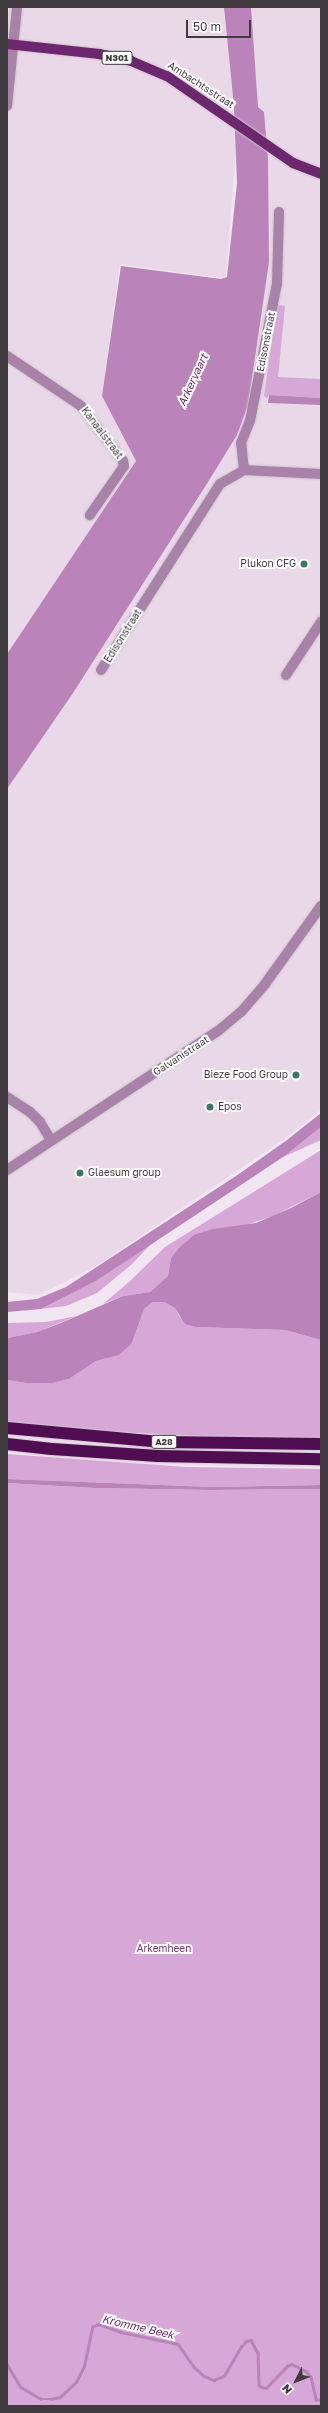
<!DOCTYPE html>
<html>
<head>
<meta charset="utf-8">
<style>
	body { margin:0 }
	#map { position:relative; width:328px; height:2413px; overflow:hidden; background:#f0e6f0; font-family:"Golos Text",sans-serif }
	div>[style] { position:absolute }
	.built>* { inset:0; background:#e9d9e8 }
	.green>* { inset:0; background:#d7a7d7 }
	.water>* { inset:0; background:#ba83ba }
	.stream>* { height:2.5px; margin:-1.25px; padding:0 1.25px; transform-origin:1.25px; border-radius:1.25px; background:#ba83ba }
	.roads { filter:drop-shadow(0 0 1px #cdc4cd) drop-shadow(0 0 1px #cdc4cd) }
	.minor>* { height:10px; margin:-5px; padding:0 5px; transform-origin:5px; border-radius:5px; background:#a882a8 }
	.major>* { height:10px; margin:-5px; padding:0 5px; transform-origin:5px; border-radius:5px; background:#6d276f }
	.highway>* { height:12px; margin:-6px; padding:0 6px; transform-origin:6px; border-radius:6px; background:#500d52 }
	.dots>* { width:11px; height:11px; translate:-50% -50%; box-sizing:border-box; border:2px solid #fff; border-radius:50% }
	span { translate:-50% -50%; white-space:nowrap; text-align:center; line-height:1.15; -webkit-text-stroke:4px #fff; paint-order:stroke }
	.shield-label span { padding:1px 3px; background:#fff; border:1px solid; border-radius:3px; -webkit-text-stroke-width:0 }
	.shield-label { font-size:9px; color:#3f3b3f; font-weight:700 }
	.street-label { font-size:10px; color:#3f3b3f }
	.poi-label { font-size:10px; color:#3f3b3f }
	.right { translate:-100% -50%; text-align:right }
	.left { translate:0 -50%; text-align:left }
	.park-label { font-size:10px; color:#773579 }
	.water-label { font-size:11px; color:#6f2d70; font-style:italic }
	.frame { position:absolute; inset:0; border:8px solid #3f3b3f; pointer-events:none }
	.north { position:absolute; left:276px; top:2361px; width:40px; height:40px; -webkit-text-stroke:3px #fff; paint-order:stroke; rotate:228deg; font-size:11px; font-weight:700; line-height:16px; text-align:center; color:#3f3b3f }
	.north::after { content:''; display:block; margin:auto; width:14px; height:18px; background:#3f3b3f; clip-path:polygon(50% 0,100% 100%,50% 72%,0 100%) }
	.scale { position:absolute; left:186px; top:20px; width:65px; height:18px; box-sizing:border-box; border:2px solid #3f3b3f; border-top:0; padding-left:5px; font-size:12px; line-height:14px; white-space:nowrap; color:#3f3b3f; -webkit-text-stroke:3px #fff; paint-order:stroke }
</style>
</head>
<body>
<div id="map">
	<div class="built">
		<div style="clip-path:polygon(7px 7px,228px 7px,236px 120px,251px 108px,245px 7px,321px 7px,321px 1110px,283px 1140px,96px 1266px,39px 1295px,7px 1292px,7px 762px,240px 398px,237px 136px,226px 275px,222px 278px,120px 264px,102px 396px,136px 461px,7px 654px)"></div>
	</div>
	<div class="green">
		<div style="clip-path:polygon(277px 305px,285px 306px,278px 377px,321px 379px,321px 398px,269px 395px,267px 398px,264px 396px)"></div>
		<div style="clip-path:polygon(321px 1127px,321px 1140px,281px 1158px,286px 1155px)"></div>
		<div style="clip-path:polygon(321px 1150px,321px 1192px,273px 1216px,243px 1226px,171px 1258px,168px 1276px,150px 1292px,123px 1296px,103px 1304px,129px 1282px,165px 1247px)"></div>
		<div style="clip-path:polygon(151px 1244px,131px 1265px,97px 1293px,66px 1306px,41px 1309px,96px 1281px)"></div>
		<div style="clip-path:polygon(153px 1302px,164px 1302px,175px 1308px,180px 1317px,196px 1327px,285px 1330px,321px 1340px,321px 1439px,255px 1439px,60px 1429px,7px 1422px,7px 1380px,26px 1383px,53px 1383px,69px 1379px,96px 1361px,107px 1358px,132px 1343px,144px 1309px)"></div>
		<div style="clip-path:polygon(77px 1316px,37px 1332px,7px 1338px,7px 1323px,46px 1322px)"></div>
		<div style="clip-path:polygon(7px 1454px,186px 1467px,321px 1469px,321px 1485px,212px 1487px,7px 1479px)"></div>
		<div style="clip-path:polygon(7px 1483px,95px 1488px,213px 1490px,321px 1489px,321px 2406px,7px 2406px)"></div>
	</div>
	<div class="water">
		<div style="clip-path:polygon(224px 7px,251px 7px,258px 107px,264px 112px,268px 159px,269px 262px,248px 405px,237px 435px,208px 482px,73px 693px,7px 789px,7px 654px,136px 461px,102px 396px,121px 266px,221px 279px,227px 277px,237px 183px,234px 106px)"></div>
		<div style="clip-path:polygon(269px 395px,321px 398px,321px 405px,268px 403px)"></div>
		<div style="clip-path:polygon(321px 1113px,321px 1127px,286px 1155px,96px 1281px,41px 1309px,7px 1312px,7px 1302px,37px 1299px,66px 1287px,239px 1174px,287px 1140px)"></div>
		<div style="clip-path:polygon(321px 1192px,321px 1340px,285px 1330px,196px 1327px,185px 1324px,175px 1308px,164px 1302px,153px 1302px,144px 1309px,132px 1343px,119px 1355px,96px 1361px,69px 1379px,53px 1383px,26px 1383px,7px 1380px,7px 1338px,37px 1332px,61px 1323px,123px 1296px,150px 1292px,168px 1276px,171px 1258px,180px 1247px,194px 1235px,213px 1229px,256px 1223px,291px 1208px)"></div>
		<div style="clip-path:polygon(7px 1479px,212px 1487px,321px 1485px,321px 1489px,213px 1490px,95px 1488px,7px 1483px)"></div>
	</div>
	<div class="stream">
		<div style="left:7px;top:2364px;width:27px;rotate:59deg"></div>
		<div style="left:21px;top:2387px;width:23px;rotate:31deg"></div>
		<div style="left:41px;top:2399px;width:10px"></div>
		<div style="left:51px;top:2399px;width:9px;rotate:-13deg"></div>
		<div style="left:60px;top:2397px;width:22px;rotate:-43deg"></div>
		<div style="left:76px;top:2382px;width:18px;rotate:-63deg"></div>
		<div style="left:84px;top:2366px;width:40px;rotate:-78deg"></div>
		<div style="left:92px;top:2327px;width:8px;rotate:-23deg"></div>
		<div style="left:99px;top:2324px;width:23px;rotate:20deg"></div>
		<div style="left:121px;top:2332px;width:58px;rotate:11.9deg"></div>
		<div style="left:178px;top:2344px;width:28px;rotate:55deg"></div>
		<div style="left:194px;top:2367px;width:13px;rotate:42deg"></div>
		<div style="left:204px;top:2376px;width:11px;rotate:22deg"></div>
		<div style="left:214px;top:2380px;width:11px;rotate:-22deg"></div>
		<div style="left:224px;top:2376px;width:34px;rotate:-60deg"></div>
		<div style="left:241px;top:2347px;width:8px;rotate:-50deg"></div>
		<div style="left:246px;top:2341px;width:5px;rotate:-11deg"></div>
		<div style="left:251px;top:2340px;width:15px;rotate:62deg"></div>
		<div style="left:258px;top:2353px;width:32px;rotate:88deg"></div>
		<div style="left:259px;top:2385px;width:4px;rotate:34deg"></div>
		<div style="left:262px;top:2387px;width:4px;rotate:14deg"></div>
		<div style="left:266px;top:2388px;width:30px;rotate:-46deg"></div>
		<div style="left:287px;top:2366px;width:5px;rotate:-22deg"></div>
		<div style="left:292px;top:2364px;width:16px;rotate:27deg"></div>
		<div style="left:306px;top:2371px;width:8px;rotate:50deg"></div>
		<div style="left:311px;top:2377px;width:23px;rotate:77deg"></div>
		<div style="left:316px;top:2399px;width:5px;rotate:11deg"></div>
	</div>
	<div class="roads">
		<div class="minor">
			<div style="left:7px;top:106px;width:100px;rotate:-84.2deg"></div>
			<div style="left:7px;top:356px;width:89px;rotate:34deg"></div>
			<div style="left:81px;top:406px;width:69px;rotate:52.6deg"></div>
			<div style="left:123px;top:461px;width:5px;rotate:79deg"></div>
			<div style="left:124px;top:466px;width:60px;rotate:124.8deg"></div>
			<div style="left:244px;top:470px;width:27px;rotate:-96deg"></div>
			<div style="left:241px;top:443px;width:24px;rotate:-68deg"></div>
			<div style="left:250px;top:421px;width:140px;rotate:-78.9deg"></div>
			<div style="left:277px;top:284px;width:72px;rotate:-88.4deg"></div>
			<div style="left:101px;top:670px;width:221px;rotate:-57.4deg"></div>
			<div style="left:220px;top:484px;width:28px;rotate:-30deg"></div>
			<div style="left:244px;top:470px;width:77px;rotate:3deg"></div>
			<div style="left:286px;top:675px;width:64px;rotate:-56.6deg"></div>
			<div style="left:7px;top:1097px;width:27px;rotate:33deg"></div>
			<div style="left:30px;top:1112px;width:14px;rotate:45deg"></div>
			<div style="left:40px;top:1122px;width:21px;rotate:59deg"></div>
			<div style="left:7px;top:1170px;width:253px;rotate:-33.4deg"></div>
			<div style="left:218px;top:1031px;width:30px;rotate:-40deg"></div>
			<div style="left:241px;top:1012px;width:37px;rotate:-49deg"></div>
			<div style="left:265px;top:984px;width:96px;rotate:-54.3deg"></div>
		</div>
		<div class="major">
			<div style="left:7px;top:44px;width:93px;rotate:6.2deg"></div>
			<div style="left:99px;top:54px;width:33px;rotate:12deg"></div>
			<div style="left:131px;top:61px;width:39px;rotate:23deg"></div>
			<div style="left:167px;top:76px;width:153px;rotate:34.6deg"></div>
			<div style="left:293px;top:163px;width:30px;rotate:21deg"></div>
		</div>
		<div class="highway">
			<div style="left:7px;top:1428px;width:156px;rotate:5.2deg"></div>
			<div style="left:162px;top:1442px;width:159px;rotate:0.7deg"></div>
			<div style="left:7px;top:1444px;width:45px;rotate:6.3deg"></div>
			<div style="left:52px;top:1449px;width:106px;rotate:3.8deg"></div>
			<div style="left:158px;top:1456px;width:163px;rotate:1.1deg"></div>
		</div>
	</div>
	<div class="dots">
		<div style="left:304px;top:564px;background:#387867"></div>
		<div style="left:296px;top:1075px;background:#387867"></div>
		<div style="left:210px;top:1107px;background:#387867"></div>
		<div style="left:80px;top:1173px;background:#387867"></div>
	</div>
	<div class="shield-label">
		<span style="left:117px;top:58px">N301</span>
		<span style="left:164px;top:1442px">A28</span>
	</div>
	<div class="street-label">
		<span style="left:201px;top:85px;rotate:33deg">Ambachtsstraat</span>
		<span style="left:266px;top:342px;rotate:-79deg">Edisonstraat</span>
		<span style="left:102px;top:433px;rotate:53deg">Kanaalstraat</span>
		<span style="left:123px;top:636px;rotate:-58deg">Edisonstraat</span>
		<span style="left:181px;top:1056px;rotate:-33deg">Galvanistraat</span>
	</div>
	<div class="poi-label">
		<span class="right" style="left:296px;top:564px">Plukon CFG</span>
		<span class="right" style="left:288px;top:1075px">Bieze Food Group</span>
		<span class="left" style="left:218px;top:1107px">Epos</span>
		<span class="left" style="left:88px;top:1173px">Glaesum group</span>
	</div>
	<div class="park-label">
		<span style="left:164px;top:1949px">Arkemheen</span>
	</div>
	<div class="water-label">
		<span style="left:193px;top:380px;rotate:-65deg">Arkervaart</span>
		<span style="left:138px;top:2327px;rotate:13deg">Kromme Beek</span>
	</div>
	<div class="frame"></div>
	<div class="north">N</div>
	<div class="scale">50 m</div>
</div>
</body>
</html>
